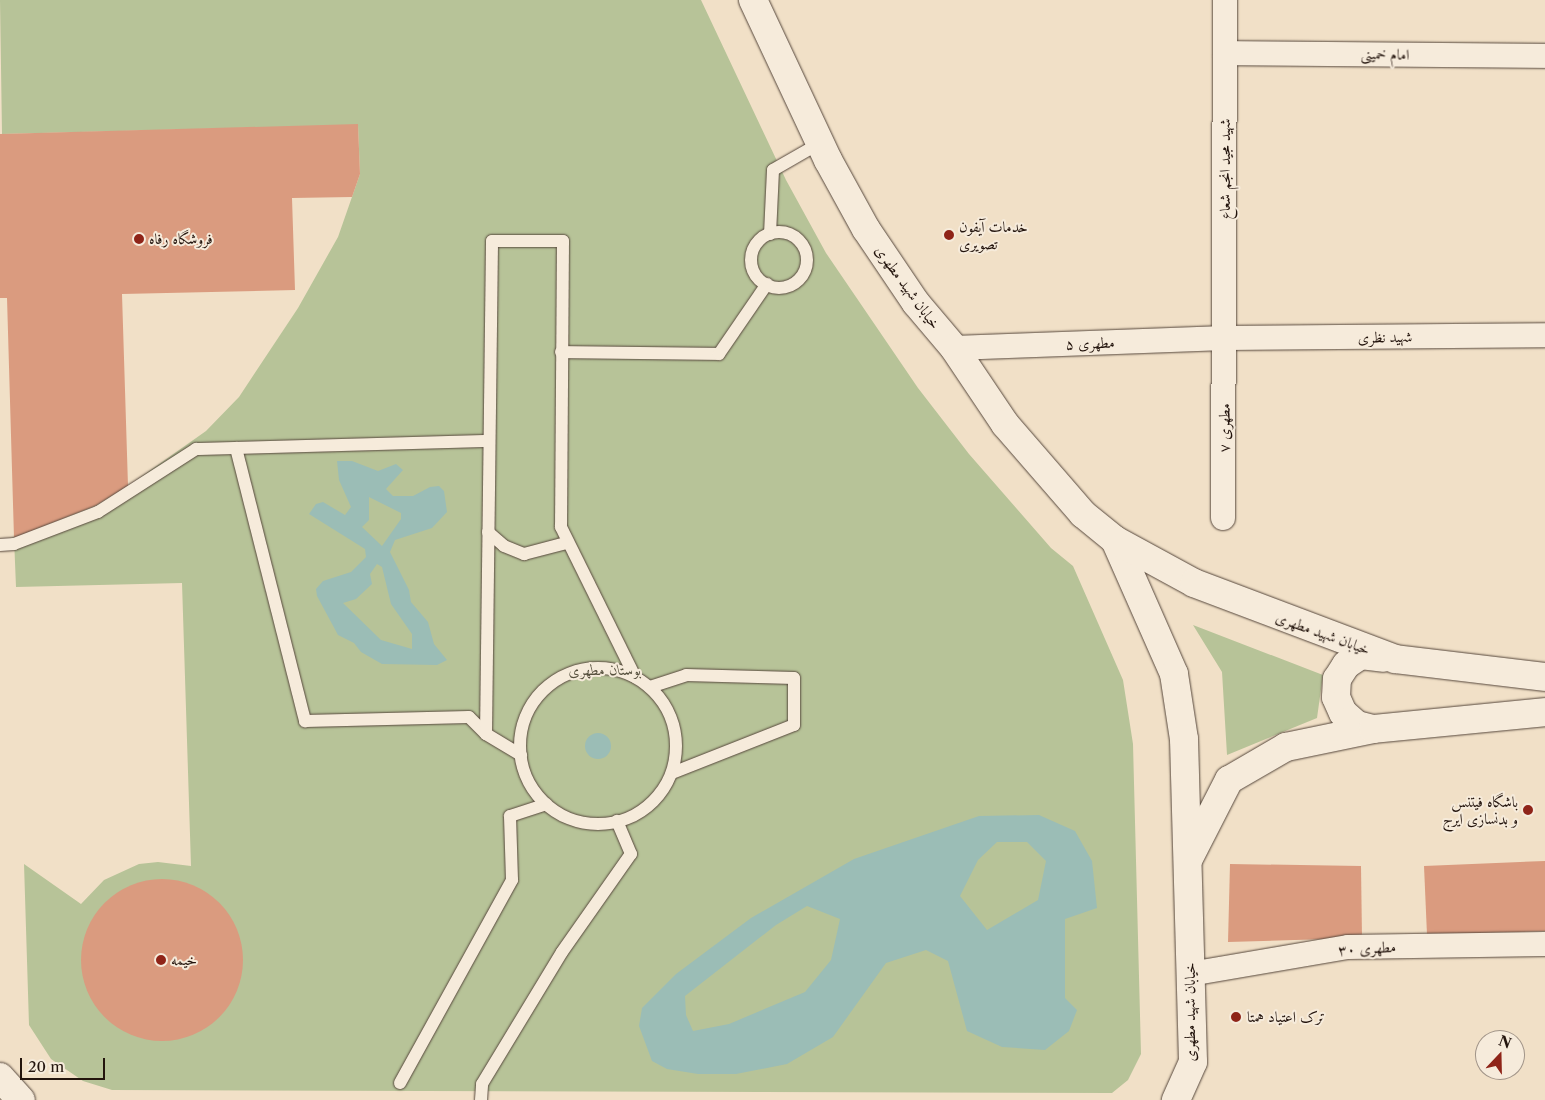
<!DOCTYPE html>
<html>
<head>
<meta charset="utf-8">
<style>
	body { margin:0 }
	#map { position:relative; width:1545px; height:1100px; overflow:hidden; background:#f1e0c7; font-family:"Libre Caslon Text",Amiri,serif }
	div>[style] { position:absolute }
	.green>* { inset:0; background:#b7c398 }
	.water>* { inset:0; background:#9bbdb6 }
	.round { border-radius:50% }
	.building>* { inset:0; background:#da9b7f }
	.roads { filter:drop-shadow(0 0 1px #56473c) drop-shadow(0 0 1px #56473c) }
	.service>* { height:12px; margin:-6px; padding:0 6px; transform-origin:6px; border-radius:6px; background:#f6ebdb }
	.service>.ring { margin:-6px; padding:0; box-sizing:content-box; background:none; border:12px solid #f6ebdb; border-radius:50% }
	.minor>* { height:24px; margin:-12px; padding:0 12px; transform-origin:12px; border-radius:12px; background:#f6ebdb }
	.secondary>* { height:28px; margin:-14px; padding:0 14px; transform-origin:14px; border-radius:14px; background:#f6ebdb }
	.dots>* { width:14px; height:14px; translate:-50% -50%; box-sizing:border-box; border:2px solid #f6ebdb; border-radius:50% }
	span { translate:-50% -50%; white-space:nowrap; text-align:center; line-height:1.15; -webkit-text-stroke:4px #f6ebdb; paint-order:stroke }
	.street-label { font-size:15px; color:#23140d }
	.poi-label { font-size:15px; color:#23140d }
	.left { translate:0 -50%; text-align:left }
	.right { translate:-100% -50%; text-align:right }
	.park-label { font-size:15px; color:#57513e; font-style:italic }
	.north { position:absolute; left:1475px; top:1030px; width:50px; height:50px; box-sizing:border-box; background:#f6ebdb; border:1px solid #a29589; border-radius:50%; rotate:21deg; font-size:14px; font-weight:700; line-height:20px; text-align:center; color:#23140d }
	.north::after { content:''; display:block; margin:auto; width:18px; height:22px; background:#8f2418; clip-path:polygon(50% 0,100% 100%,50% 72%,0 100%) }
	.scale { position:absolute; left:20px; top:1058px; width:85px; height:22px; box-sizing:border-box; border:2px solid #23140d; border-top:0; padding-left:6px; font-size:15px; line-height:18px; white-space:nowrap; color:#23140d; -webkit-text-stroke:4px #f6ebdb; paint-order:stroke }
</style>
</head>
<body>
<div id="map">
	<div class="green">
		<div style="clip-path:polygon(0 0,701px 0,786px 180px,826px 253px,918px 388px,969px 454px,1051px 548px,1073px 566px,1123px 680px,1133px 744px,1141px 1054px,1128px 1080px,1112px 1093px,112px 1090px,83px 1081px,51px 1059px,29px 1025px,24px 864px,81px 904px,104px 880px,139px 864px,158px 862px,191px 866px,182px 583px,16px 587px,14px 538px,95px 506px,128px 486px,206px 431px,239px 397px,298px 308px,338px 237px,360px 174px,358px 125px,2px 134px)"></div>
		<div style="clip-path:polygon(1193px 625px,1323px 675px,1317px 718px,1227px 755px,1222px 672px)"></div>
	</div>
	<div class="water">
		<div style="clip-path:polygon(evenodd,337px 461px,352px 461px,378px 471px,396px 464px,403px 470px,386px 489px,393px 496px,413px 496px,430px 487px,439px 486px,444px 491px,447px 512px,432px 528px,395px 540px,390px 552px,409px 590px,411px 602px,428px 622px,434px 644px,447px 660px,437px 665px,382px 664px,361px 652px,354px 643px,338px 635px,317px 596px,316px 589px,323px 581px,351px 572px,366px 557px,365px 549px,309px 514px,316px 504px,323px 502px,345px 515px,351px 507px,339px 480px,337px 461px,369px 497px,401px 513px,401px 519px,382px 546px,362px 527px,369px 520px,369px 497px,337px 461px,377px 564px,382px 567px,391px 604px,412px 634px,412px 649px,381px 640px,343px 603px,356px 599px,372px 584px,370px 574px,377px 564px)"></div>
		<div class="round" style="left:585px;top:733px;width:26px;height:26px"></div>
		<div style="clip-path:polygon(evenodd,979px 816px,1039px 815px,1075px 831px,1092px 861px,1097px 908px,1065px 919px,1065px 998px,1077px 1010px,1069px 1031px,1045px 1050px,1002px 1047px,967px 1031px,948px 961px,926px 950px,886px 963px,833px 1037px,787px 1064px,736px 1074px,698px 1074px,667px 1069px,652px 1061px,639px 1026px,642px 1008px,676px 974px,751px 918px,854px 859px,979px 816px,997px 842px,1027px 842px,1046px 861px,1038px 900px,987px 930px,960px 896px,978px 860px,997px 842px,979px 816px,807px 906px,840px 919px,831px 960px,805px 992px,729px 1024px,693px 1031px,686px 1015px,685px 996px,776px 925px,807px 906px)"></div>
	</div>
	<div class="building">
		<div style="clip-path:polygon(358px 124px,360px 174px,352px 197px,292px 198px,295px 290px,122px 294px,128px 486px,95px 506px,14px 538px,7px 298px,0 298px,0 134px)"></div>
		<div style="clip-path:polygon(1545px 861px,1545px 931px,1427px 935px,1424px 866px)"></div>
		<div style="clip-path:polygon(1230px 864px,1361px 866px,1362px 938px,1228px 942px)"></div>
		<div class="round" style="left:81px;top:879px;width:162px;height:162px"></div>
	</div>
	<div class="roads">
		<div class="service">
			<div class="ring" style="left:751px;top:232px;width:44px;height:44px"></div>
			<div style="left:770px;top:234px;width:64px;rotate:-87.3deg"></div>
			<div style="left:773px;top:170px;width:54px;rotate:-29.9deg"></div>
			<div style="left:561px;top:352px;width:158px;rotate:0.7deg"></div>
			<div style="left:719px;top:354px;width:85px;rotate:-55.6deg"></div>
			<div style="left:236px;top:448px;width:282px;rotate:75.8deg"></div>
			<div style="left:305px;top:721px;width:164px;rotate:-1.4deg"></div>
			<div style="left:469px;top:717px;width:24px;rotate:45deg"></div>
			<div style="left:486px;top:734px;width:41px;rotate:31deg"></div>
			<div style="left:488px;top:532px;width:21px;rotate:41deg"></div>
			<div style="left:504px;top:546px;width:22px;rotate:22deg"></div>
			<div style="left:524px;top:554px;width:43px;rotate:-14.7deg"></div>
			<div style="left:0;top:545px;width:14px;rotate:-4deg"></div>
			<div style="left:14px;top:544px;width:90px;rotate:-20.9deg"></div>
			<div style="left:98px;top:512px;width:117px;rotate:-32.7deg"></div>
			<div style="left:196px;top:449px;width:291px;rotate:-1.6deg"></div>
			<div class="ring" style="left:520px;top:668px;width:144px;height:144px"></div>
			<div style="left:650px;top:687px;width:38px;rotate:-18deg"></div>
			<div style="left:686px;top:675px;width:108px;rotate:1.6deg"></div>
			<div style="left:794px;top:678px;width:47px;rotate:90deg"></div>
			<div style="left:794px;top:725px;width:131px;rotate:158.5deg"></div>
			<div style="left:486px;top:734px;width:493px;rotate:-89.3deg"></div>
			<div style="left:492px;top:241px;width:71px"></div>
			<div style="left:563px;top:241px;width:286px;rotate:90.4deg"></div>
			<div style="left:561px;top:527px;width:167px;rotate:63.7deg"></div>
			<div style="left:400px;top:1083px;width:232px;rotate:-61.1deg"></div>
			<div style="left:512px;top:880px;width:64px;rotate:-91.8deg"></div>
			<div style="left:510px;top:816px;width:38px;rotate:-18deg"></div>
			<div style="left:481px;top:1100px;width:16px;rotate:-86deg"></div>
			<div style="left:482px;top:1084px;width:154px;rotate:-58.8deg"></div>
			<div style="left:562px;top:952px;width:120px;rotate:-54.9deg"></div>
			<div style="left:631px;top:854px;width:36px;rotate:-113deg"></div>
		</div>
		<div class="minor">
			<div style="left:1225px;top:53px;width:320px;rotate:0.5deg"></div>
			<div style="left:954px;top:348px;width:271px;rotate:-2.1deg"></div>
			<div style="left:1225px;top:338px;width:320px;rotate:-0.5deg"></div>
			<div style="left:1223px;top:518px;width:518px;rotate:-89.78deg"></div>
			<div style="left:1190px;top:974px;width:160px;rotate:-9.7deg"></div>
			<div style="left:1348px;top:947px;width:197px;rotate:-0.9deg"></div>
		</div>
		<div class="secondary">
			<div style="left:753px;top:0;width:177px;rotate:64.9deg"></div>
			<div style="left:828px;top:160px;width:79px;rotate:61.2deg"></div>
			<div style="left:866px;top:229px;width:89px;rotate:56deg"></div>
			<div style="left:916px;top:303px;width:59px;rotate:49.8deg"></div>
			<div style="left:954px;top:348px;width:92px;rotate:56.1deg"></div>
			<div style="left:1005px;top:424px;width:119px;rotate:49.1deg"></div>
			<div style="left:1083px;top:514px;width:41px;rotate:39.1deg"></div>
			<div style="left:1115px;top:540px;width:146px;rotate:66.2deg"></div>
			<div style="left:1174px;top:674px;width:66px;rotate:81.3deg"></div>
			<div style="left:1184px;top:739px;width:323px;rotate:88.4deg"></div>
			<div style="left:1193px;top:1062px;width:42px;rotate:114.1deg"></div>
			<div style="left:1115px;top:540px;width:90px;rotate:28.6deg"></div>
			<div style="left:1194px;top:583px;width:215px;rotate:20.7deg"></div>
			<div style="left:1395px;top:659px;width:151px;rotate:6.8deg"></div>
			<div style="left:1373px;top:729px;width:16px;rotate:-166deg"></div>
			<div style="left:1357px;top:725px;width:18px;rotate:-139deg"></div>
			<div style="left:1343px;top:713px;width:17px;rotate:-114deg"></div>
			<div style="left:1336px;top:697px;width:18px;rotate:-87deg"></div>
			<div style="left:1337px;top:679px;width:17px;rotate:-57deg"></div>
			<div style="left:1346px;top:665px;width:18px;rotate:-34deg"></div>
			<div style="left:1361px;top:655px;width:23px;rotate:7deg"></div>
			<div style="left:1188px;top:860px;width:90px;rotate:-62.9deg"></div>
			<div style="left:1229px;top:780px;width:66px;rotate:-30.1deg"></div>
			<div style="left:1286px;top:747px;width:89px;rotate:-11.7deg"></div>
			<div style="left:1373px;top:729px;width:173px;rotate:-5.6deg"></div>
			<div style="left:0;top:1077px;width:31px;rotate:48deg"></div>
		</div>
	</div>
	<div class="dots">
		<div style="left:949px;top:235px;background:#8f2418"></div>
		<div style="left:139px;top:239px;background:#8f2418"></div>
		<div style="left:1528px;top:810px;background:#8f2418"></div>
		<div style="left:161px;top:960px;background:#8f2418"></div>
		<div style="left:1236px;top:1017px;background:#8f2418"></div>
	</div>
	<div class="street-label">
		<span style="left:1385px;top:54px;rotate:1deg">امام خمینی</span>
		<span style="left:1225px;top:169px;rotate:-90deg">شهید مجید انجم شعاع</span>
		<span style="left:908px;top:287px;rotate:54deg">خیابان شهید مطهری</span>
		<span style="left:1385px;top:337px;rotate:-1deg">شهید نظری</span>
		<span style="left:1090px;top:343px;rotate:-2deg">مطهری ۵</span>
		<span style="left:1224px;top:428px;rotate:-89deg">مطهری ۷</span>
		<span style="left:1323px;top:633px;rotate:20deg">خیابان شهید مطهری</span>
		<span style="left:1367px;top:948px;rotate:-3deg">مطهری ۳۰</span>
		<span style="left:1190px;top:1012px;rotate:-90deg">خیابان شهید مطهری</span>
	</div>
	<div class="poi-label">
		<span class="left" style="left:959px;top:235px">خدمات آیفون<br>تصویری</span>
		<span class="left" style="left:149px;top:239px">فروشگاه رفاه</span>
		<span class="right" style="left:1518px;top:810px">باشگاه فیتنس<br>و بدنسازی ایرج</span>
		<span class="left" style="left:171px;top:960px">خیمه</span>
		<span class="left" style="left:1247px;top:1017px">ترک اعتیاد همتا</span>
	</div>
	<div class="park-label">
		<span style="left:605px;top:670px">بوستان مطهری</span>
	</div>
	<div class="north">N</div>
	<div class="scale">20 m</div>
</div>
</body>
</html>
